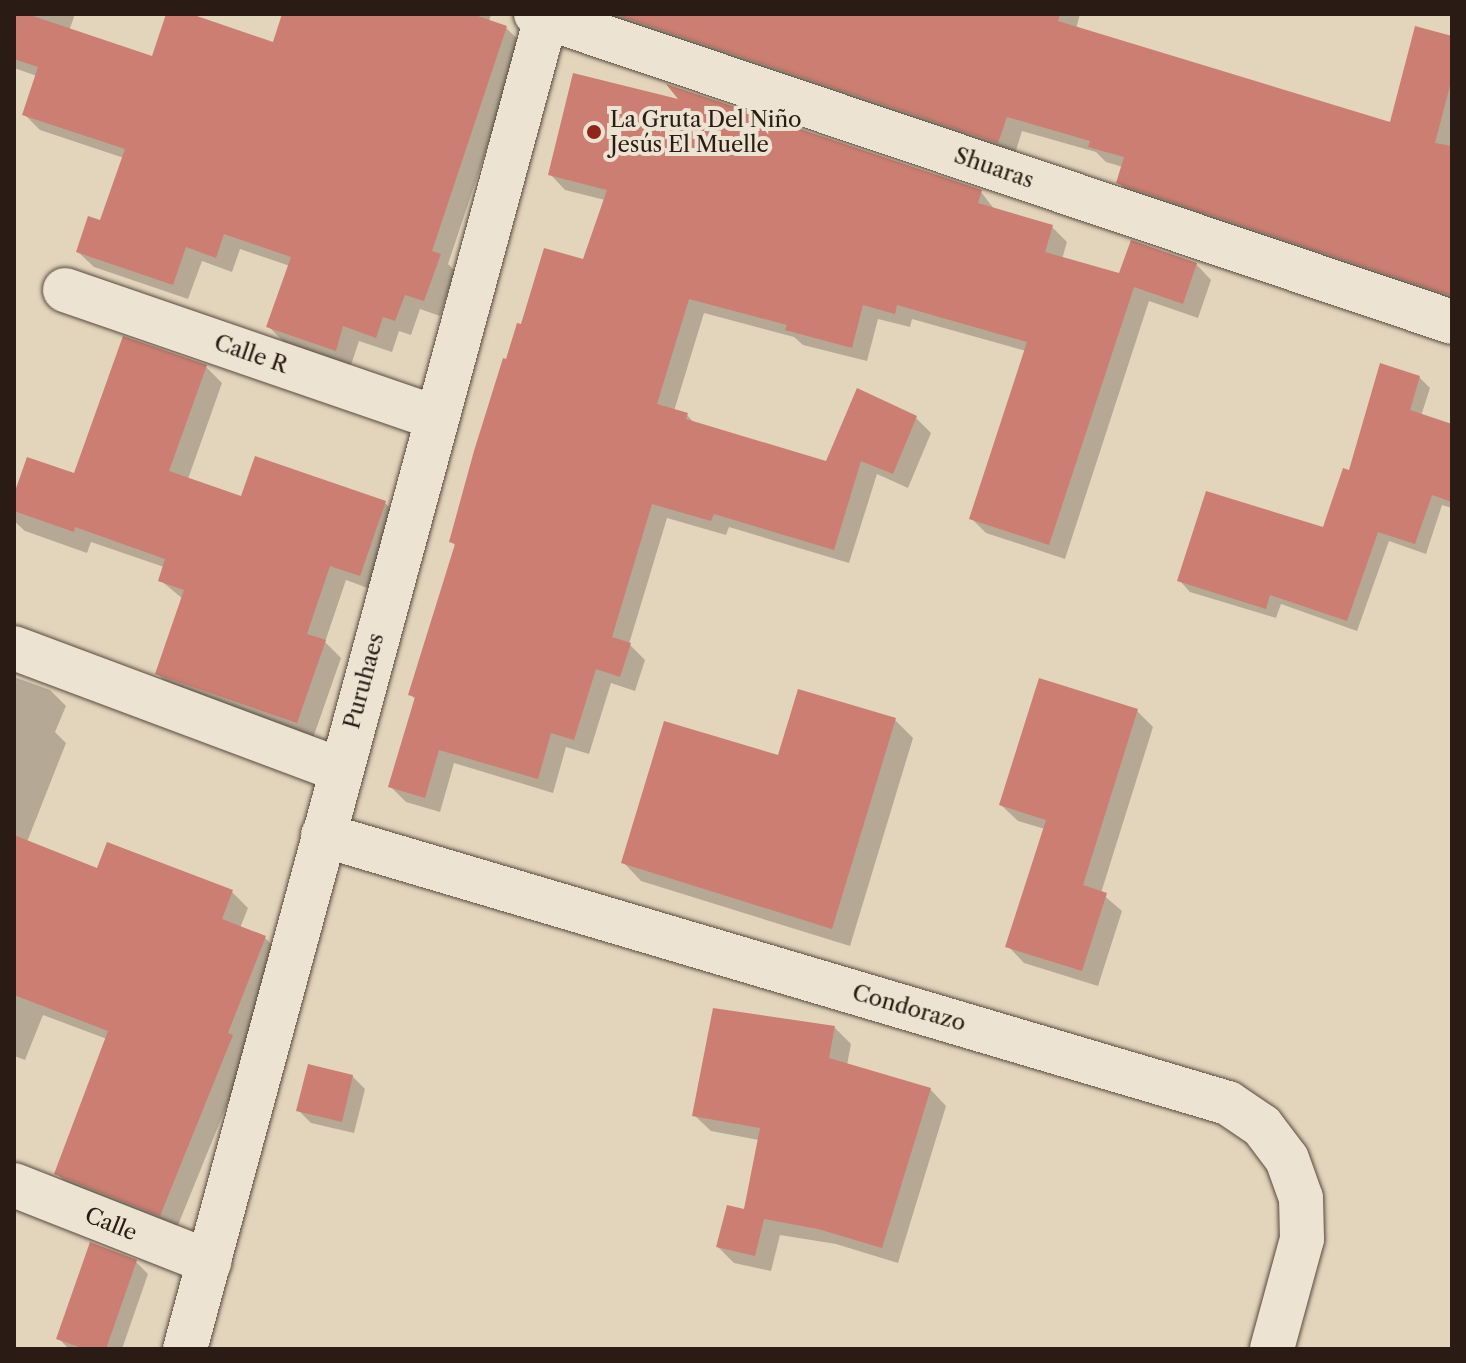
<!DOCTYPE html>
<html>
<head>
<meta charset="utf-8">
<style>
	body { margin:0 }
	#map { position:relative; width:1466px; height:1363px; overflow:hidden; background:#e3d4bc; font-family:"Libre Caslon Text",serif }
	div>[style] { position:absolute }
	.shadow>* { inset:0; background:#0003 }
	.building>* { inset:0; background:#cb7e71 }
	.roads { filter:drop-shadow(0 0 2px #584a3e) drop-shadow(0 0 2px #584a3e) }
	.street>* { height:44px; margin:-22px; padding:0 22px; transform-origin:22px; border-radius:22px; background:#ede3d3 }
	.secondary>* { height:44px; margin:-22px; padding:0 22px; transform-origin:22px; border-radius:22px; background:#ede3d3 }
	.dots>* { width:22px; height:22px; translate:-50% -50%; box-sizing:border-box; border:4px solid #ede3d3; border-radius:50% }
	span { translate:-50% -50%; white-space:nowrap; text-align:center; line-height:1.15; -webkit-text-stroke:8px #ede3d3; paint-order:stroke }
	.poi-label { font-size:22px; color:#2a1c14 }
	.left { translate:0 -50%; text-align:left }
	.street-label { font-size:22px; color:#2a1c14 }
	.frame { position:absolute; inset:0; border:16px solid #2a1c14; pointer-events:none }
</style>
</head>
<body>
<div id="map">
	<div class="shadow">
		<div style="clip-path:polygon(14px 14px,75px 14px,69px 31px,153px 59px,169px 14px,185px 14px,274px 44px,284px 14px,491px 14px,489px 22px,506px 28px,522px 43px,448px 264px,455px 271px,440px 316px,420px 309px,411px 335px,399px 331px,392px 352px,359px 341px,351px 365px,284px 342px,269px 327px,290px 266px,240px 249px,232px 272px,202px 261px,188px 299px,94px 267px,78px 252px,102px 222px,124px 158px,40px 130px,24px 114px,37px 76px,14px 68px)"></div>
		<div style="clip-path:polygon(612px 14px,1080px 14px,1076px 29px,1391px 125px,1452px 38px,1452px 305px,1134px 198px,1118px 182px,1123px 167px,1106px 162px,1096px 152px,1022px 131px,1014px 157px,625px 27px)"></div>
		<div style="clip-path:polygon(550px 174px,981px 192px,995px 210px,1052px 227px,1067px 242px,1062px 259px,1120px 276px,1196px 264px,1211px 280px,1198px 318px,1149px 301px,1065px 559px,986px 533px,971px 518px,1026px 351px,912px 319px,910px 327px,878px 319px,867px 361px,803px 345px,794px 337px,704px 313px,674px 411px,687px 415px,695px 424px,827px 464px,916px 418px,931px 433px,908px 488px,877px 474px,849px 563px,729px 527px,726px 535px,667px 518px,629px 644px,645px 660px,635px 691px,611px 683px,589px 754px,566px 747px,553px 793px,454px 763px,440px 812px,406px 802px,391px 787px,416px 700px,410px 694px,457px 547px,451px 541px,508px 362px,523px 326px,585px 262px,605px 200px,565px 190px)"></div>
		<div style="clip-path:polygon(206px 367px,222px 383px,188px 479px,242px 498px,385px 503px,401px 519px,376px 591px,346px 580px,325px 642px,341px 658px,313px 738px,173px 689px,157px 673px,183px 599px,160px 580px,164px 567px,91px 542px,87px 553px,25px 531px,14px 521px,14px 499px,75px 476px)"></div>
		<div style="clip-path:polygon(1419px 377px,1430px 388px,1421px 416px,1452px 426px,1452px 508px,1442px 505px,1426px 554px,1389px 541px,1357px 631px,1281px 604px,1276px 618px,1190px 592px,1180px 581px,1324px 529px,1350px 472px)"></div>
		<div style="clip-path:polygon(14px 677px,50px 690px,66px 706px,55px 732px,66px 743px,27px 842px,98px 871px,232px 892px,248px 908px,240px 928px,265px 938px,281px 954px,248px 1053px,176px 1230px,72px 1189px,56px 1173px,107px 1039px,43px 1015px,25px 1060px,14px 1056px)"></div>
		<div style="clip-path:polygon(1137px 711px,1153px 727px,1101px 893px,1122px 911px,1098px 986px,1024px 963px,1008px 946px,1045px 829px,1018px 821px,1001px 805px)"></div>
		<div style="clip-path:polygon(895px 720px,913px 738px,850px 946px,641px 881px,623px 862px,779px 758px)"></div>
		<div style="clip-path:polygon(835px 1028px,851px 1044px,847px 1065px,930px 1089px,946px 1106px,898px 1263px,836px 1244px,780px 1235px,771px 1271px,734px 1263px,718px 1247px,746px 1212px,759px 1140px,711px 1131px,694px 1115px)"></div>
		<div style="clip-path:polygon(352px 1076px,365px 1089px,354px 1133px,311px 1123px,298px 1110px)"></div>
		<div style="clip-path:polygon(136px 1262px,148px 1274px,122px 1349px,69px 1349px,59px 1339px)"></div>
	</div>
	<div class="building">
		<div style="clip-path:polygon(14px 14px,27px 14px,152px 56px,166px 14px,191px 14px,273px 42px,282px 14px,472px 14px,507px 26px,432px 251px,441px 254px,424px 301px,405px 295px,395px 321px,383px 317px,376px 338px,343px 326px,336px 351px,266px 327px,291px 257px,224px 234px,216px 258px,186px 247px,173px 285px,76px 252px,88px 216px,100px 220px,125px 149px,22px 115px,38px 67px,14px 59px)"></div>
		<div style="clip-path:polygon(614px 14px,1060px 14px,1058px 21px,1390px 122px,1415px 26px,1452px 36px,1452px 78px,1435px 143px,1452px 146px,1452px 296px,1116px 183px,1124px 157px,1088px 147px,1090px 141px,1007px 117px,998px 143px)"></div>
		<div style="clip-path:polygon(573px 73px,678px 99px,666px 84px,982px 190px,978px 203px,1053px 225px,1045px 252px,1119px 273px,1131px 240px,1197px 263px,1183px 304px,1134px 287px,1049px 545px,969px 519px,1027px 342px,897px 305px,895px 314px,863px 305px,852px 348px,785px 330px,787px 325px,689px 299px,657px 404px,688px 413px,686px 419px,826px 461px,857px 388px,917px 416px,893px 474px,861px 461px,834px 550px,714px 514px,711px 521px,652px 504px,612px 637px,631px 643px,620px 677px,596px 669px,574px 740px,551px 733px,538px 779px,439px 750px,425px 798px,388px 787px,415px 697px,408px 695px,455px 544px,449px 542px,474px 451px,503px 358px,506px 359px,517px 323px,521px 324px,544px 248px,583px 259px,607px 190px,548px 175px)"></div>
		<div style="clip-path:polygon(123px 336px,207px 365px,169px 471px,241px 496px,255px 456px,386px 501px,360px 576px,330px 566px,307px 634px,326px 640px,297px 723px,155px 674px,184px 590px,158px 581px,165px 559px,75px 527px,74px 532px,14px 511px,14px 494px,27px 457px,74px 473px)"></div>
		<div style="clip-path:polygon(1380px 363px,1420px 376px,1410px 410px,1452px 424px,1452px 502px,1432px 495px,1415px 544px,1378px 532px,1347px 621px,1270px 595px,1266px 609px,1177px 581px,1206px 491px,1323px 527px,1343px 468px,1349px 470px)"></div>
		<div style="clip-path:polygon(1039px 678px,1138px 709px,1083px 885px,1107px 893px,1082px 971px,1005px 947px,1046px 820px,999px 805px)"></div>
		<div style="clip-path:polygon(798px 689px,896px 718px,832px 929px,621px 863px,664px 721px,778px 755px)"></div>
		<div style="clip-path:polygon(14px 835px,97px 868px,107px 842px,233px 890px,222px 919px,266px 936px,228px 1033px,233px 1035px,160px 1216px,54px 1174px,108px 1031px,14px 995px)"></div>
		<div style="clip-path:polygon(713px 1008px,835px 1026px,829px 1058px,931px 1088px,882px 1248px,818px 1229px,764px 1219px,755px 1256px,716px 1247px,727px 1205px,744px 1209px,760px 1128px,692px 1116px)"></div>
		<div style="clip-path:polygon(308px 1064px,353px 1075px,342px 1122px,296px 1111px)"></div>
		<div style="clip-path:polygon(90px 1242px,137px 1260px,106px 1349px,85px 1349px,56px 1339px)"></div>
	</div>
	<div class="roads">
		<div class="street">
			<div style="left:536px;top:14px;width:966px;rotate:18.58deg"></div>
			<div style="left:65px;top:290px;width:393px;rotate:19deg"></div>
			<div style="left:14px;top:648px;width:348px;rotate:20.5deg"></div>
			<div style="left:323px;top:835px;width:944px;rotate:16.5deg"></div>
			<div style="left:1228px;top:1103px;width:41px;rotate:34.1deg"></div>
			<div style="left:1262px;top:1126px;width:41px;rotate:52.9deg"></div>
			<div style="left:1287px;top:1159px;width:41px;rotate:70.3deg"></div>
			<div style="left:1301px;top:1198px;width:41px;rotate:88.6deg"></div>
			<div style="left:1302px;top:1239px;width:114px;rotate:105.3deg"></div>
			<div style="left:14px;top:1185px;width:210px;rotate:21.5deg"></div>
		</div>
		<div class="secondary">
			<div style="left:185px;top:1349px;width:1383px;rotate:-74.83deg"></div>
		</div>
	</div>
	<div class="dots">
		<div style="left:594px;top:132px;background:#8f2418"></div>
	</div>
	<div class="poi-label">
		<span class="left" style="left:610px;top:132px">La Gruta Del Niño<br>Jesús El Muelle</span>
	</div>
	<div class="street-label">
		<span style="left:994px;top:168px;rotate:19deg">Shuaras</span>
		<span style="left:251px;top:354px;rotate:19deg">Calle R</span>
		<span style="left:364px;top:681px;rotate:-75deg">Puruhaes</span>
		<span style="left:909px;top:1008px;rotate:16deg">Condorazo</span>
		<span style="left:111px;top:1224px;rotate:22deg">Calle</span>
	</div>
	<div class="frame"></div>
</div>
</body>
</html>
